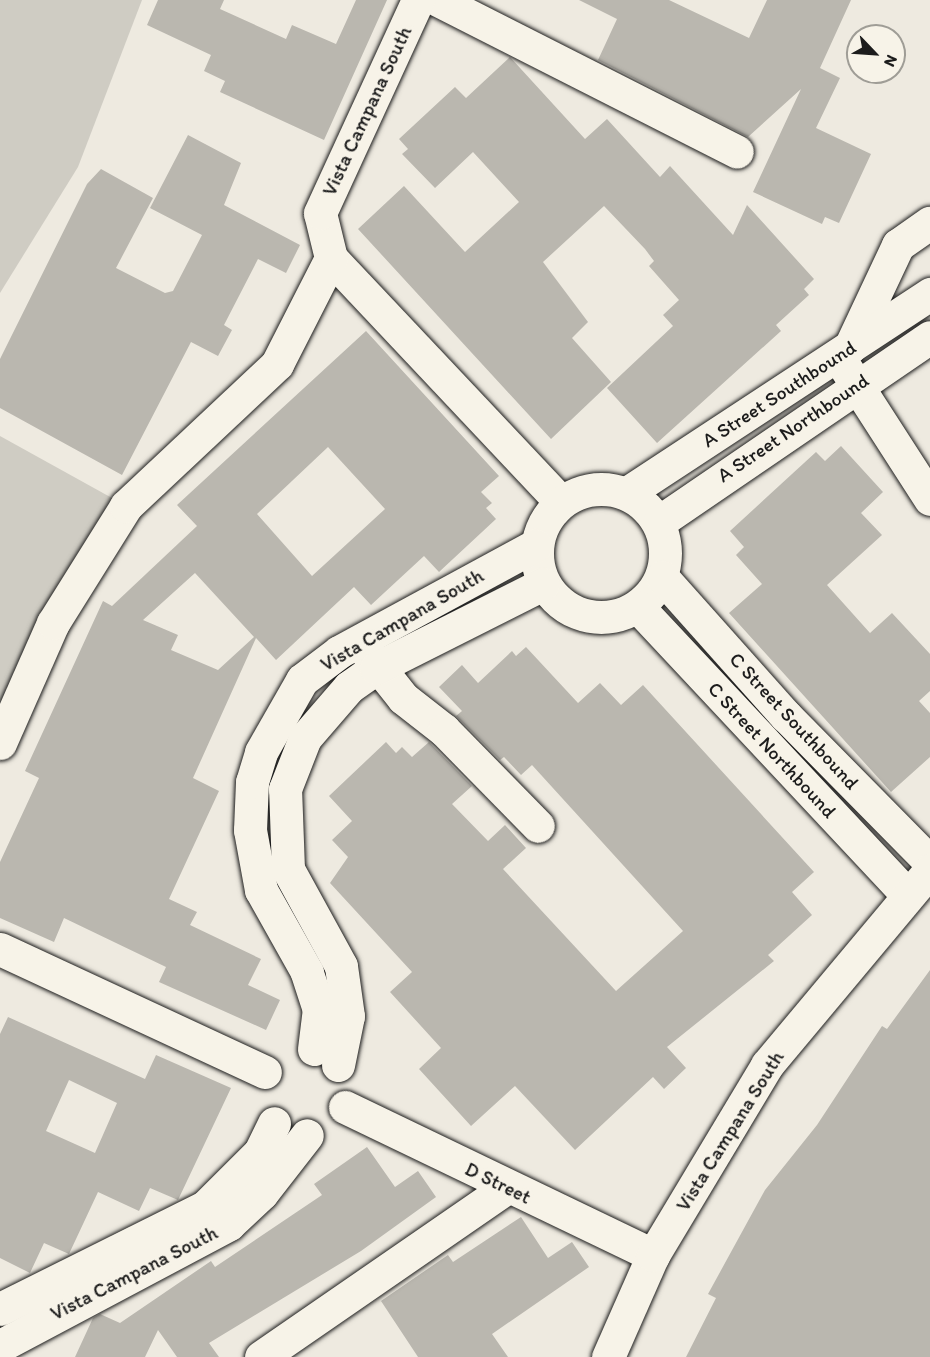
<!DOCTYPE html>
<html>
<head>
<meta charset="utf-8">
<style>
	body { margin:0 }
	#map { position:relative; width:930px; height:1357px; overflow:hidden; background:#eeeae0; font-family:Itim,sans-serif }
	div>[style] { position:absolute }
	.green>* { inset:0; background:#cfccc3 }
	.building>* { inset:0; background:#bab7af }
	.roads { filter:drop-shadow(0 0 2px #1c1c1c) drop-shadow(0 0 2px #1c1c1c) }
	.minor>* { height:33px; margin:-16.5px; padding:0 16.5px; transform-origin:16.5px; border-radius:16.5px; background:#f7f3e8 }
	.minor>.ring { margin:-16.5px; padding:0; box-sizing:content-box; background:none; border:33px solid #f7f3e8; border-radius:50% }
	span { translate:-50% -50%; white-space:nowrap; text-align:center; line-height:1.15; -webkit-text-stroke:6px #f7f3e8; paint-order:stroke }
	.street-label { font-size:20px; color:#1c1c1c }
	.north { position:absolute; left:846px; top:24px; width:60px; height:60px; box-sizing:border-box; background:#f7f3e8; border:2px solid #9f9d96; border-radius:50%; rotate:115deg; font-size:16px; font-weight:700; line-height:24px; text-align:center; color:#1c1c1c }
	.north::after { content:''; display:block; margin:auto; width:21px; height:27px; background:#1c1c1c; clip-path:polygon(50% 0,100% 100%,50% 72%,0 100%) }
</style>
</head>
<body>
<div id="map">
	<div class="green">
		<div style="clip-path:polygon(0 0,142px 0,78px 167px,0 293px)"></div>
		<div style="clip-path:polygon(0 436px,112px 498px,0 712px)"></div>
	</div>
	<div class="building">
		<div style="clip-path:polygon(158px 0,224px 0,220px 9px,286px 39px,292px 25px,336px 44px,356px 0,387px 0,324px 140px,220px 92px,225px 81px,204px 71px,211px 55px,147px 25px)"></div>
		<div style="clip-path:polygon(579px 0,669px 0,749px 38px,767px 0,851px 0,820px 68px,840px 78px,816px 128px,871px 154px,839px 223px,825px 217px,822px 224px,753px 192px,801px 89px,748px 137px,598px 60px,617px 19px)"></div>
		<div style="clip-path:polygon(510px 57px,585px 139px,607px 119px,660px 177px,670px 166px,733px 235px,747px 205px,814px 279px,804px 289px,809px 295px,776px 325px,781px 331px,657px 443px,607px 388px,673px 326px,663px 315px,679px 300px,649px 266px,654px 261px,645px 249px,604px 206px,543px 262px,588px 322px,572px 338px,611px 382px,551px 439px,358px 229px,404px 186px,465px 252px,519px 202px,473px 152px,435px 188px,402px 154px,408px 149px,399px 139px,455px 87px,466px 98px)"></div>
		<div style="clip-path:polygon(188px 135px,241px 163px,224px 205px,300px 245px,286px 273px,258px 259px,224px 325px,232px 330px,218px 356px,191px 342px,122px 475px,0 408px,0 359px,87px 184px,101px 169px,153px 198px,116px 268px,165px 293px,173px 291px,202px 235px,150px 208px)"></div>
		<div style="clip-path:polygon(evenodd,366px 331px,499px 476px,481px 492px,492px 503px,486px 508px,496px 519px,439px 572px,424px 556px,371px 605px,354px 587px,276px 660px,256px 638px,193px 778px,219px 791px,169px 899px,197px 912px,190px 925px,261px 959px,248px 985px,280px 1000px,266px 1030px,159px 982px,166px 967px,64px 918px,54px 942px,0 918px,0 862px,39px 778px,25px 771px,103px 601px,112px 606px,197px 526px,177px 505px,366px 331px,328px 447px,385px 509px,312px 576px,257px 514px,328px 447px,366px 331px,195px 573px,254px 637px,218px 670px,171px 650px,178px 635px,143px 620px,195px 573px)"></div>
		<div style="clip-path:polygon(841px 446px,883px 492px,861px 513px,882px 535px,827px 585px,870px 633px,892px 613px,930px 654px,930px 691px,919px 701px,930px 713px,930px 757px,891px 792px,729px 613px,762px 584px,736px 555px,744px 547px,730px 531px,816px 452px,825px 461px)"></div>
		<div style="clip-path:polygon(526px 647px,578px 703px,600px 683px,621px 705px,643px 685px,814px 872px,792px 892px,812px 915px,768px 955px,774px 961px,667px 1047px,686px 1068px,664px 1089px,653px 1077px,575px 1150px,515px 1086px,471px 1126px,419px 1069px,441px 1048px,390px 992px,412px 972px,330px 883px,348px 857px,332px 840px,352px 821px,329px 796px,386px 742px,396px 753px,402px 747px,412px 757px,429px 742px,472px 786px,452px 804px,488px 841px,505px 825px,526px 848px,503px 869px,616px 991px,683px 931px,532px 765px,521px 775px,504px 757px,500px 760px,456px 716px,462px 711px,439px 687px,462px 665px,478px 683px,512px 651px,516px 656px)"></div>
		<div style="clip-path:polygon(930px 970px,930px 1357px,686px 1357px,716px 1298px,708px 1294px,765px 1190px,817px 1125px,882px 1026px,887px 1029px)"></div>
		<div style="clip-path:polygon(evenodd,8px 1017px,145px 1079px,156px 1055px,231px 1088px,178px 1200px,150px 1188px,139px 1211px,98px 1192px,69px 1254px,44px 1243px,30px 1273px,0 1258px,0 1034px,8px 1017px,69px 1080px,117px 1103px,95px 1153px,46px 1131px,69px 1080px)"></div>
		<div style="clip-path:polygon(367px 1147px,395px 1187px,418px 1171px,436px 1197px,361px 1251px,209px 1343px,219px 1357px,177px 1357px,158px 1330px,145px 1357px,75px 1357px,93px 1318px,100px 1314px,120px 1323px,211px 1261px,215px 1267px,322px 1195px,314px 1184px)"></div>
		<div style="clip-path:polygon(521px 1217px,548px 1258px,572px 1242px,589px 1267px,492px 1334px,508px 1357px,418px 1357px,381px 1301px,448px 1255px,453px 1262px)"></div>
	</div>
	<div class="roads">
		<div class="minor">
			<div style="left:438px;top:0;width:335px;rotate:26.9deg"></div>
			<div style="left:331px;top:258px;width:335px;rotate:46.7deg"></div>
			<div style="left:850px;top:347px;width:113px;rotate:-64.8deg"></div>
			<div style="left:898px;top:245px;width:39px;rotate:-35deg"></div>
			<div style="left:845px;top:367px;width:157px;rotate:57.2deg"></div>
			<div class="ring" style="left:537px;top:489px;width:95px;height:95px"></div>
			<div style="left:627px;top:493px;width:363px;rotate:-33.3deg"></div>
			<div style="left:659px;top:522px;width:328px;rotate:-34.3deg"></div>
			<div style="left:662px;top:577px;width:186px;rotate:48.3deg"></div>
			<div style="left:786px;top:716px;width:205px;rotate:45.4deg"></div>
			<div style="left:638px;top:607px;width:392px;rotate:46.9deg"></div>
			<div style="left:365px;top:650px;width:61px;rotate:51.6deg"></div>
			<div style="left:403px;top:698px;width:52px;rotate:38deg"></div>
			<div style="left:444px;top:730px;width:134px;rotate:45.6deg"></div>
			<div style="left:0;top:743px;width:131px;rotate:-66.2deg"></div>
			<div style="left:53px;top:623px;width:138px;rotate:-58deg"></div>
			<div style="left:126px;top:506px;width:207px;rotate:-43.2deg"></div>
			<div style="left:277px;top:364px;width:119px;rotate:-63deg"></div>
			<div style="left:331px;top:258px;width:46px;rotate:-103.7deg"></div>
			<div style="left:320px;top:213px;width:234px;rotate:-65.3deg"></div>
			<div style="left:0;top:949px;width:292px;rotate:24.9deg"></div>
			<div style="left:314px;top:1049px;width:39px;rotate:-83deg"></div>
			<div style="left:319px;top:1010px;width:40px;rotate:-108deg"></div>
			<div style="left:307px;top:972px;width:94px;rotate:-119.3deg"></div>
			<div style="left:261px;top:890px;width:61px;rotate:-100.4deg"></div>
			<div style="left:250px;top:830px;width:48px;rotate:-87.6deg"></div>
			<div style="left:252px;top:782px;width:31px;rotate:-73deg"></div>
			<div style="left:261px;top:752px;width:83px;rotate:-60.3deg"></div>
			<div style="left:302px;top:680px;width:46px;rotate:-37.1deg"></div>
			<div style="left:339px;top:652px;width:224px;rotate:-28.5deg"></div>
			<div style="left:338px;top:1065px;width:50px;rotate:-78.5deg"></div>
			<div style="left:348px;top:1016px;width:50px;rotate:-98deg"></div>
			<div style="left:341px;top:966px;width:111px;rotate:-118.7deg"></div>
			<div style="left:288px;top:869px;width:80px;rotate:-92.1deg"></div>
			<div style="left:285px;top:789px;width:55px;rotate:-68.6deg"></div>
			<div style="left:305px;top:738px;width:67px;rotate:-49.2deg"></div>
			<div style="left:349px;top:687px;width:33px;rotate:-35deg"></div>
			<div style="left:376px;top:668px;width:187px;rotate:-26.7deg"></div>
			<div style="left:345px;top:1107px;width:342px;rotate:25.7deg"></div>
			<div style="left:0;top:1309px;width:229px;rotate:-26.5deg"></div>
			<div style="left:205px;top:1207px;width:78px;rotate:-45deg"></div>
			<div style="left:260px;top:1152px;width:32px;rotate:-64deg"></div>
			<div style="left:0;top:1346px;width:259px;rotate:-28deg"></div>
			<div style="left:229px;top:1224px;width:45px;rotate:-43.2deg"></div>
			<div style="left:262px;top:1193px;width:73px;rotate:-52.2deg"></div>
			<div style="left:261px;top:1357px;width:299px;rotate:-34.6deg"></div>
			<div style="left:608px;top:1357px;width:111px;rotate:-66.2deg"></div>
			<div style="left:653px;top:1255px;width:222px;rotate:-59deg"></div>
			<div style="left:767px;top:1065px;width:254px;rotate:-50.1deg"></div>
		</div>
	</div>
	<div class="street-label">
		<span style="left:367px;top:111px;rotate:-65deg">Vista Campana South</span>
		<span style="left:779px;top:394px;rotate:-33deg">A Street Southbound</span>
		<span style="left:793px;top:428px;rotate:-34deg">A Street Northbound</span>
		<span style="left:402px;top:620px;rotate:-30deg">Vista Campana South</span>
		<span style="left:794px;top:721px;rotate:47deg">C Street Southbound</span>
		<span style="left:772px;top:750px;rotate:47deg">C Street Northbound</span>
		<span style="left:730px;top:1131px;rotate:-58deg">Vista Campana South</span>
		<span style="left:498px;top:1183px;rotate:26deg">D Street</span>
		<span style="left:134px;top:1273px;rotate:-27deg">Vista Campana South</span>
	</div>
	<div class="north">N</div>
</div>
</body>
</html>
